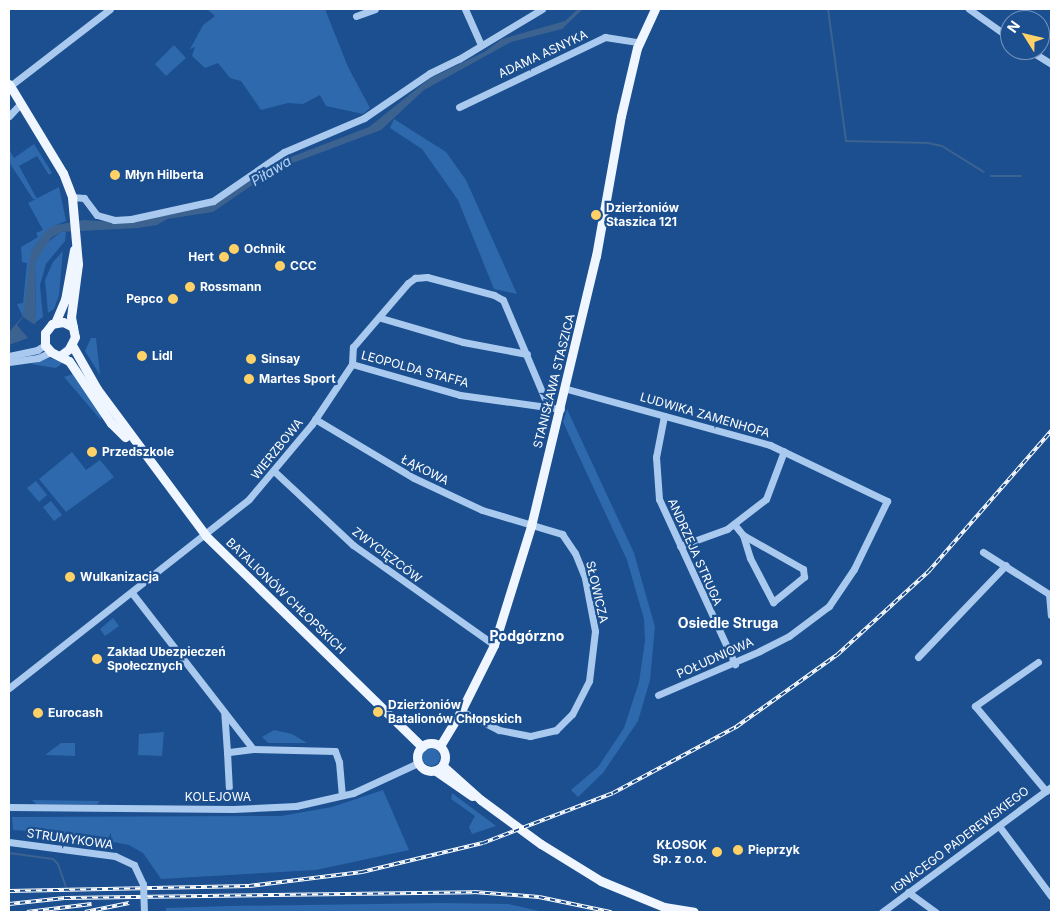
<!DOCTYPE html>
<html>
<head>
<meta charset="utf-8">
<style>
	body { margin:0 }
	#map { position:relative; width:1060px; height:921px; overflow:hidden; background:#1b4f8f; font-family:Inter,sans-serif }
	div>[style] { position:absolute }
	.green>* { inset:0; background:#2e69ad }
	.round { border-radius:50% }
	.water>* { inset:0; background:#3c6290 }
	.pier>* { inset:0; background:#1b4f8f }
	.stream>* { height:2px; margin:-1px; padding:0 1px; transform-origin:1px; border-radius:1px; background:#3c6290 }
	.minor>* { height:7px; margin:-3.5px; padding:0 3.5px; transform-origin:3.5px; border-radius:3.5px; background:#a9c9ee }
	.major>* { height:9px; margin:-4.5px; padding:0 4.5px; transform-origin:4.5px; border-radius:4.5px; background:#f0f6ff }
	.major>.ring { margin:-4.5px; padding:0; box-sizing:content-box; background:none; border:9px solid #f0f6ff; border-radius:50% }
	.rail>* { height:4px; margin-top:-2px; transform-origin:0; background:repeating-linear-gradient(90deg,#1b4f8f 0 5.5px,#fff 0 11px); box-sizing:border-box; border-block:1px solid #fff }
	.minor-bridge>* { height:7px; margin:-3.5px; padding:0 3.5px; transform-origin:3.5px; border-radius:3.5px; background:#a9c9ee }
	.dots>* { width:14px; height:14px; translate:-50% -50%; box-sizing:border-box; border:2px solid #1b4f8f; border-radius:50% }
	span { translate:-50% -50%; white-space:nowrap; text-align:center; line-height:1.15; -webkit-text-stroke:4.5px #1b4f8f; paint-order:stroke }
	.street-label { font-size:12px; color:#fff }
	.poi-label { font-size:12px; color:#fff; font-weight:700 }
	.left { translate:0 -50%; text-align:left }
	.right { translate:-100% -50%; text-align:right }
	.water-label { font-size:14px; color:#b5d3f5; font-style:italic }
	.neighbourhood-label { font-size:14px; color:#fff; font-weight:700 }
	.frame { position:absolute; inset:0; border:10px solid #fff; pointer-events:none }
	.north { position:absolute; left:1000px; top:10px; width:50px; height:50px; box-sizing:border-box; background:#1b4f8f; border:1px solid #7695bc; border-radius:50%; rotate:306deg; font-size:14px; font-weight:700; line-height:20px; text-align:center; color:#fff }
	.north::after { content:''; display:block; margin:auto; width:18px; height:22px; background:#ffd166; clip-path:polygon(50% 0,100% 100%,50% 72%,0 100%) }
</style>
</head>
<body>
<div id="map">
	<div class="green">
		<div style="clip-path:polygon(207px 9px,325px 9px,348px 67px,370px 108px,363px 114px,326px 106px,320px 95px,303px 104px,288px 103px,261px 110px,241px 81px,230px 78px,218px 63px,205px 68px,192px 56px,195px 47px,190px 49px,203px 25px,215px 16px)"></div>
		<div style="clip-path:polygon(174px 45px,186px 58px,166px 76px,155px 64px)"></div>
		<div style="clip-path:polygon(394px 119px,446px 152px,466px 180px,517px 294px,494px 289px,458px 200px,422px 149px,390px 128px)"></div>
		<div style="clip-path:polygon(34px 144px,52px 173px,49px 175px,37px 156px,19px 166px,37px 199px,33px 199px,9px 162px,9px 149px,14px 158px)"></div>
		<div style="clip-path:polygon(59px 187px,66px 221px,56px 225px,36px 244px,23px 317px,17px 304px,23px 303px,27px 263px,22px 262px,21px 247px,38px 237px,36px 233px,43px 230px,28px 203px)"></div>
		<div style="clip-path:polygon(61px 232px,66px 232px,65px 241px,46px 264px,40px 285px,43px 317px,36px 322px,35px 263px,44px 245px)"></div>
		<div style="clip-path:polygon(63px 251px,59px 295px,54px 309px,48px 313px,45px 280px,53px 262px)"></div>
		<div style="clip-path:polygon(91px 338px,96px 338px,100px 375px,85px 351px)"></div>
		<div style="clip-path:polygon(50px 358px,64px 362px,56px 368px,30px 364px)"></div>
		<div style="clip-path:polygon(73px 374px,101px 415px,101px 420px,64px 377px)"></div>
		<div style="clip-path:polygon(567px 409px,634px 553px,655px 627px,650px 680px,638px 721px,603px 773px,578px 797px,571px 790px,598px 767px,624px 728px,639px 682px,645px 641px,644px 619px,627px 560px,563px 422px)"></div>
		<div style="clip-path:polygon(72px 452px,86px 470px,100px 460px,114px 477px,66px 512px,39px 479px)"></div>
		<div style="clip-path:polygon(36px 481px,47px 495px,39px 502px,27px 488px)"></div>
		<div style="clip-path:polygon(51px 501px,62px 515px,54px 521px,43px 507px)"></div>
		<div style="clip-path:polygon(113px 618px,119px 626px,105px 636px,100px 629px)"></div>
		<div style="clip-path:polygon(274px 730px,292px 734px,307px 743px,268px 743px,262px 737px)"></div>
		<div style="clip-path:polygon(164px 732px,162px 756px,138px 755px,139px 734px)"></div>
		<div style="clip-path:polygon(61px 743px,75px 743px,75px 756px,45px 755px)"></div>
		<div class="round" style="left:422px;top:748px;width:18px;height:18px"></div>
		<div style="clip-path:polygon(383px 790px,409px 850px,316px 870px,161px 879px,143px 853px,129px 845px,63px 833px,13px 830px,12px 817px,281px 816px,332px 807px)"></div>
		<div style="clip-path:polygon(452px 793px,496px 826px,472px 834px,469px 827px,475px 816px,451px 799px)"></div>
		<div style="clip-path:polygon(32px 800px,100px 801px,97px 804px,36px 804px)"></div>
		<div style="clip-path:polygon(443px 903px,508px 904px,544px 912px,166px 912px,166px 908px,229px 906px)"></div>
	</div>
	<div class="water">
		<div style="clip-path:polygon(578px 9px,583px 9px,562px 29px,511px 42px,424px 90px,381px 130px,274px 170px,213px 212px,167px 219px,157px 225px,138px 228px,61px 232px,51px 238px,35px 263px,36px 322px,28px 338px,9px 345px,9px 332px,23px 316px,31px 251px,47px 230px,56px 225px,84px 220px,127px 223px,210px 205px,278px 162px,369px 127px,429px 79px,484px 52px,502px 39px,565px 21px)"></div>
	</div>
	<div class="pier">
		<div style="clip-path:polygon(23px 317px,35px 325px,28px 338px,17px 325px)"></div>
	</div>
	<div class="stream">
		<div style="left:828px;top:9px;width:133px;rotate:82.2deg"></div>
		<div style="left:846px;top:141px;width:82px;rotate:1.4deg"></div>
		<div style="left:928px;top:143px;width:14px;rotate:12deg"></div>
		<div style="left:942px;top:146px;width:49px;rotate:31.8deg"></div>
		<div style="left:991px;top:176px;width:30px"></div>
		<div style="left:9px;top:853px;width:44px;rotate:7.8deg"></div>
		<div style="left:53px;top:859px;width:7px;rotate:45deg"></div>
		<div style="left:58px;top:864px;width:24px;rotate:71deg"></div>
	</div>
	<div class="minor">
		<div style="left:465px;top:9px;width:39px;rotate:66deg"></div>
		<div style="left:969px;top:9px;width:50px;rotate:35.3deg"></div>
		<div style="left:356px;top:16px;width:20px;rotate:-20deg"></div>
		<div style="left:1029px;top:50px;width:26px;rotate:32deg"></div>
		<div style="left:10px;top:86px;width:126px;rotate:-37.6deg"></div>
		<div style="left:459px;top:107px;width:162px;rotate:-25.6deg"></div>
		<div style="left:605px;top:37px;width:33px;rotate:9deg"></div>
		<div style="left:9px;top:116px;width:18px;rotate:-47deg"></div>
		<div style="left:72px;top:197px;width:12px;rotate:5deg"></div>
		<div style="left:84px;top:198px;width:21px;rotate:53deg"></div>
		<div style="left:97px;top:215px;width:18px;rotate:16deg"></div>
		<div style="left:114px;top:220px;width:17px;rotate:-3deg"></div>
		<div style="left:131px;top:219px;width:84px;rotate:-12.4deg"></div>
		<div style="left:213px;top:201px;width:86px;rotate:-34.6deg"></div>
		<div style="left:284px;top:152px;width:87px;rotate:-23deg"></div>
		<div style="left:364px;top:118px;width:80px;rotate:-34.3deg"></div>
		<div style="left:430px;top:73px;width:32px;rotate:-26deg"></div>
		<div style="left:459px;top:59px;width:97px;rotate:-31.1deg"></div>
		<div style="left:381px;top:318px;width:85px;rotate:16.3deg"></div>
		<div style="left:463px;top:342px;width:65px;rotate:10.6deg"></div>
		<div style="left:9px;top:356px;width:29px;rotate:-12deg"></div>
		<div style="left:37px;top:350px;width:9px;rotate:-32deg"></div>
		<div style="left:9px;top:362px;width:29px;rotate:-8deg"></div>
		<div style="left:38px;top:358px;width:14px;rotate:-25deg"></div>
		<div style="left:352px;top:364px;width:17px;rotate:-87deg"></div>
		<div style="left:353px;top:347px;width:84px;rotate:-49.3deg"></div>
		<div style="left:408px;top:283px;width:9px;rotate:-36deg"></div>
		<div style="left:415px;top:278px;width:12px;rotate:-5deg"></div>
		<div style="left:427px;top:277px;width:69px;rotate:15deg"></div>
		<div style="left:494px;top:295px;width:10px;rotate:29deg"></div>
		<div style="left:503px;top:300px;width:115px;rotate:67deg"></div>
		<div style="left:352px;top:364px;width:112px;rotate:16deg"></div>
		<div style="left:460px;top:395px;width:102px;rotate:7.9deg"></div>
		<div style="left:567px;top:389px;width:211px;rotate:15.4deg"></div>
		<div style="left:770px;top:445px;width:130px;rotate:25.6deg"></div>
		<div style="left:887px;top:501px;width:76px;rotate:115.9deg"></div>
		<div style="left:854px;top:569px;width:45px;rotate:124deg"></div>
		<div style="left:829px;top:606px;width:50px;rotate:143.1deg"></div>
		<div style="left:789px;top:636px;width:33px;rotate:153deg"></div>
		<div style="left:760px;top:651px;width:111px;rotate:156.7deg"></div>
		<div style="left:664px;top:416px;width:42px;rotate:101deg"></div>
		<div style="left:656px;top:457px;width:42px;rotate:85.9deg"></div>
		<div style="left:659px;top:499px;width:182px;rotate:65.3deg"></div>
		<div style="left:315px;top:419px;width:115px;rotate:30.8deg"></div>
		<div style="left:414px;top:478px;width:75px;rotate:25.2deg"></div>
		<div style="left:482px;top:510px;width:84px;rotate:16.7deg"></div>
		<div style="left:562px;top:534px;width:23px;rotate:56deg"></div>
		<div style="left:575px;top:553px;width:27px;rotate:68deg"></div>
		<div style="left:585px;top:578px;width:54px;rotate:79.3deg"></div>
		<div style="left:595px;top:631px;width:50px;rotate:96.8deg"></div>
		<div style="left:589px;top:681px;width:37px;rotate:117deg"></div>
		<div style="left:572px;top:714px;width:23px;rotate:135deg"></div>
		<div style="left:556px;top:730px;width:27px;rotate:167deg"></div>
		<div style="left:530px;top:736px;width:32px;rotate:-169deg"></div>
		<div style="left:499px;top:730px;width:42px;rotate:-153.4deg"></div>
		<div style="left:275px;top:472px;width:107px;rotate:43.1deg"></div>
		<div style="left:353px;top:545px;width:173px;rotate:35.3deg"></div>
		<div style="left:734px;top:524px;width:14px;rotate:51deg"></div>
		<div style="left:743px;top:535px;width:24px;rotate:73deg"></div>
		<div style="left:750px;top:558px;width:50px;rotate:62.4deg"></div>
		<div style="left:773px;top:602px;width:40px;rotate:-39deg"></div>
		<div style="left:804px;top:577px;width:8px;rotate:-97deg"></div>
		<div style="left:803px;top:569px;width:69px;rotate:-150.5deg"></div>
		<div style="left:680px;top:546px;width:50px;rotate:-19.9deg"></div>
		<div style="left:727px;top:529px;width:49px;rotate:-37.6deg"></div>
		<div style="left:766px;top:499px;width:51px;rotate:-69.4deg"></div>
		<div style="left:983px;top:552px;width:78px;rotate:32.5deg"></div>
		<div style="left:1049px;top:594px;width:21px;rotate:85deg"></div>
		<div style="left:132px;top:593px;width:197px;rotate:52.2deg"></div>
		<div style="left:253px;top:749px;width:26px;rotate:173deg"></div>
		<div style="left:227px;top:752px;width:39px;rotate:-94deg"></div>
		<div style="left:918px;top:657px;width:127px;rotate:-46.3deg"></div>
		<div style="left:1038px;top:662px;width:77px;rotate:145.1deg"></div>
		<div style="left:975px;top:706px;width:111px;rotate:50.1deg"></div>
		<div style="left:9px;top:688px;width:305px;rotate:-38.2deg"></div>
		<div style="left:249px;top:499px;width:98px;rotate:-50deg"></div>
		<div style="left:312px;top:424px;width:72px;rotate:-56.3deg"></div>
		<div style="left:253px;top:749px;width:82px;rotate:1.4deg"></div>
		<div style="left:335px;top:751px;width:12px;rotate:70deg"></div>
		<div style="left:339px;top:762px;width:33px;rotate:85deg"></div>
		<div style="left:227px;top:752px;width:35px;rotate:87deg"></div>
		<div style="left:9px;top:807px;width:224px;rotate:0.5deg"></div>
		<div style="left:233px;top:809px;width:63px;rotate:-2.7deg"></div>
		<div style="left:296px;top:806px;width:58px;rotate:-12.8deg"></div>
		<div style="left:353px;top:793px;width:72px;rotate:-24.8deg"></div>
		<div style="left:999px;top:826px;width:87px;rotate:53.4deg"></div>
		<div style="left:9px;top:842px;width:107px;rotate:7.5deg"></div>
		<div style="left:115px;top:856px;width:21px;rotate:25deg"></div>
		<div style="left:134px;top:865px;width:21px;rotate:65deg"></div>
		<div style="left:908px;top:892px;width:34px;rotate:36deg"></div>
		<div style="left:882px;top:912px;width:210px;rotate:-36.5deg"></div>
	</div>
	<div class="major">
		<div style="left:9px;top:84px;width:104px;rotate:58.8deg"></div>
		<div style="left:63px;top:173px;width:26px;rotate:69deg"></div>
		<div style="left:72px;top:197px;width:67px;rotate:84.9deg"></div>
		<div style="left:78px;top:264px;width:53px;rotate:97.5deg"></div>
		<div style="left:71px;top:317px;width:20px;rotate:79deg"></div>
		<div style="left:75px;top:337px;width:13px;rotate:117deg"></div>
		<div style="left:69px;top:349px;width:10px;rotate:143deg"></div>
		<div style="left:55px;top:323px;width:25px;rotate:-67deg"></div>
		<div style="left:65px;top:300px;width:51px;rotate:-79.8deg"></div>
		<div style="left:73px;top:327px;width:11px;rotate:-153deg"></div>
		<div style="left:63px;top:322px;width:11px;rotate:170deg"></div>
		<div style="left:52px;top:324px;width:11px;rotate:128deg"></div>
		<div style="left:45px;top:333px;width:12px;rotate:90deg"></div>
		<div style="left:45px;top:345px;width:9px;rotate:49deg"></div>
		<div style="left:51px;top:352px;width:20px;rotate:27deg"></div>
		<div style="left:69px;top:361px;width:75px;rotate:55.9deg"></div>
		<div style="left:111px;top:423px;width:20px;rotate:45deg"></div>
		<div style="left:72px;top:345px;width:51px;rotate:60.4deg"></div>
		<div style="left:97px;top:389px;width:183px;rotate:53.4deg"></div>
		<div style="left:206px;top:536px;width:302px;rotate:44.3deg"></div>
		<div class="ring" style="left:417px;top:743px;width:19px;height:19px"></div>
		<div style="left:440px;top:746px;width:41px;rotate:-59deg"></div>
		<div style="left:461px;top:711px;width:74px;rotate:-63.4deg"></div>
		<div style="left:494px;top:645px;width:125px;rotate:-72.7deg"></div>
		<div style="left:531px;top:526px;width:278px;rotate:-76.5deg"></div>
		<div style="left:596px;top:256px;width:142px;rotate:-79.9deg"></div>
		<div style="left:621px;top:116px;width:70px;rotate:-76.8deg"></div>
		<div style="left:637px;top:48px;width:43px;rotate:-65.2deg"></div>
		<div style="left:443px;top:766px;width:51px;rotate:41.8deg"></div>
		<div style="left:481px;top:800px;width:74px;rotate:36.3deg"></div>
		<div style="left:541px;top:844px;width:70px;rotate:31.7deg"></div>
		<div style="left:601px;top:881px;width:68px;rotate:22.4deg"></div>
		<div style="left:664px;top:907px;width:30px;rotate:9deg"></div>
		<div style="left:436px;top:771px;width:44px;rotate:34.8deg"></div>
	</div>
	<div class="rail">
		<div style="left:9px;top:891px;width:240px;rotate:-1.2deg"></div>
		<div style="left:249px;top:886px;width:114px;rotate:-7.1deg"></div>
		<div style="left:362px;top:872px;width:124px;rotate:-13.5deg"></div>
		<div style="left:483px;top:843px;width:139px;rotate:-21deg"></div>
		<div style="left:613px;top:793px;width:140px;rotate:-28.2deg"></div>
		<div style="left:736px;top:727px;width:124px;rotate:-35.5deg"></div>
		<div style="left:837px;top:655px;width:125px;rotate:-42.4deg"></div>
		<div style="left:929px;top:571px;width:186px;rotate:-48.9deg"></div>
		<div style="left:9px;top:904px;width:56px;rotate:-6.1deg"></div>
		<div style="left:65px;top:898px;width:409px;rotate:-0.8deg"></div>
		<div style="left:474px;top:892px;width:65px;rotate:4.4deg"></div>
		<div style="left:539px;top:897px;width:74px;rotate:11.8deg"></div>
		<div style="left:27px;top:912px;width:65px;rotate:-7deg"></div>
		<div style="left:85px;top:912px;width:45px;rotate:-11.6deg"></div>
	</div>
	<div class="minor-bridge">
		<div style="left:143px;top:884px;width:27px;rotate:88deg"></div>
	</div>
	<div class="dots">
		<div style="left:115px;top:175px;background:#ffd166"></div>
		<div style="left:596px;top:215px;background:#ffd166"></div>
		<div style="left:234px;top:249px;background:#ffd166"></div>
		<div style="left:224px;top:257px;background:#ffd166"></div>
		<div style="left:280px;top:266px;background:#ffd166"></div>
		<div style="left:190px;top:287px;background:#ffd166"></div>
		<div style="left:173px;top:299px;background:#ffd166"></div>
		<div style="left:142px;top:356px;background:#ffd166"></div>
		<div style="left:251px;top:359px;background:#ffd166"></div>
		<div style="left:249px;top:379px;background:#ffd166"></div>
		<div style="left:92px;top:452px;background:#ffd166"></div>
		<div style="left:70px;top:577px;background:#ffd166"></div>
		<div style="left:97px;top:659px;background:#ffd166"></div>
		<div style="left:378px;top:712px;background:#ffd166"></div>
		<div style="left:38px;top:713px;background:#ffd166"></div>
		<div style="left:738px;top:850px;background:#ffd166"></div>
		<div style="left:717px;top:852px;background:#ffd166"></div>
	</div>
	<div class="street-label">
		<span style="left:543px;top:54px;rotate:-25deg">ADAMA ASNYKA</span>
		<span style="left:415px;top:369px;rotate:15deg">LEOPOLDA STAFFA</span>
		<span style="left:554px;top:381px;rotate:-76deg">STANISŁAWA STASZICA</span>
		<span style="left:705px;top:415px;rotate:16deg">LUDWIKA ZAMENHOFA</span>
		<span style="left:277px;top:449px;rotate:-51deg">WIERZBOWA</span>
		<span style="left:425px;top:470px;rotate:27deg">ŁĄKOWA</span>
		<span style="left:695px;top:552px;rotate:66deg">ANDRZEJA STRUGA</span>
		<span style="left:387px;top:555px;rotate:37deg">ZWYCIĘZCÓW</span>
		<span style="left:597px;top:592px;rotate:77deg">SŁOWICZA</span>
		<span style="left:286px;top:596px;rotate:44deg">BATALIONÓW CHŁOPSKICH</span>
		<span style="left:715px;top:658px;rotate:-24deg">POŁUDNIOWA</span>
		<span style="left:218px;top:797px">KOLEJOWA</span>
		<span style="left:70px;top:839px;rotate:8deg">STRUMYKOWA</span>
		<span style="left:960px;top:840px;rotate:-37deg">IGNACEGO PADEREWSKIEGO</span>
	</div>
	<div class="poi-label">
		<span class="left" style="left:125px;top:175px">Młyn Hilberta</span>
		<span class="left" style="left:606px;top:215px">Dzierżoniów<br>Staszica 121</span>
		<span class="left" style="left:244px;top:249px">Ochnik</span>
		<span class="right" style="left:214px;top:257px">Hert</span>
		<span class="left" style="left:290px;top:266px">CCC</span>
		<span class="left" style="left:200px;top:287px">Rossmann</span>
		<span class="right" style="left:163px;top:299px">Pepco</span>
		<span class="left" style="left:152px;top:356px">Lidl</span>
		<span class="left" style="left:261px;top:359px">Sinsay</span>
		<span class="left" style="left:259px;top:379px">Martes Sport</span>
		<span class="left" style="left:102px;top:452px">Przedszkole</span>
		<span class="left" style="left:80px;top:577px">Wulkanizacja</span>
		<span class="left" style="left:107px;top:659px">Zakład Ubezpieczeń<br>Społecznych</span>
		<span class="left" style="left:388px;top:712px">Dzierżoniów<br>Batalionów Chłopskich</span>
		<span class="left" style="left:48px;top:713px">Eurocash</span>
		<span class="right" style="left:707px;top:852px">KŁOSOK<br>Sp. z o.o.</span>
		<span class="left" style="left:748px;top:850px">Pieprzyk</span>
	</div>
	<div class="water-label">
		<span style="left:271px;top:171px;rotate:-31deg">Piława</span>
	</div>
	<div class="neighbourhood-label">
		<span style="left:728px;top:623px">Osiedle Struga</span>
		<span style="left:527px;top:636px">Podgórzno</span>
	</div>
	<div class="frame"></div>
	<div class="north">N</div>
</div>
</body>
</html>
